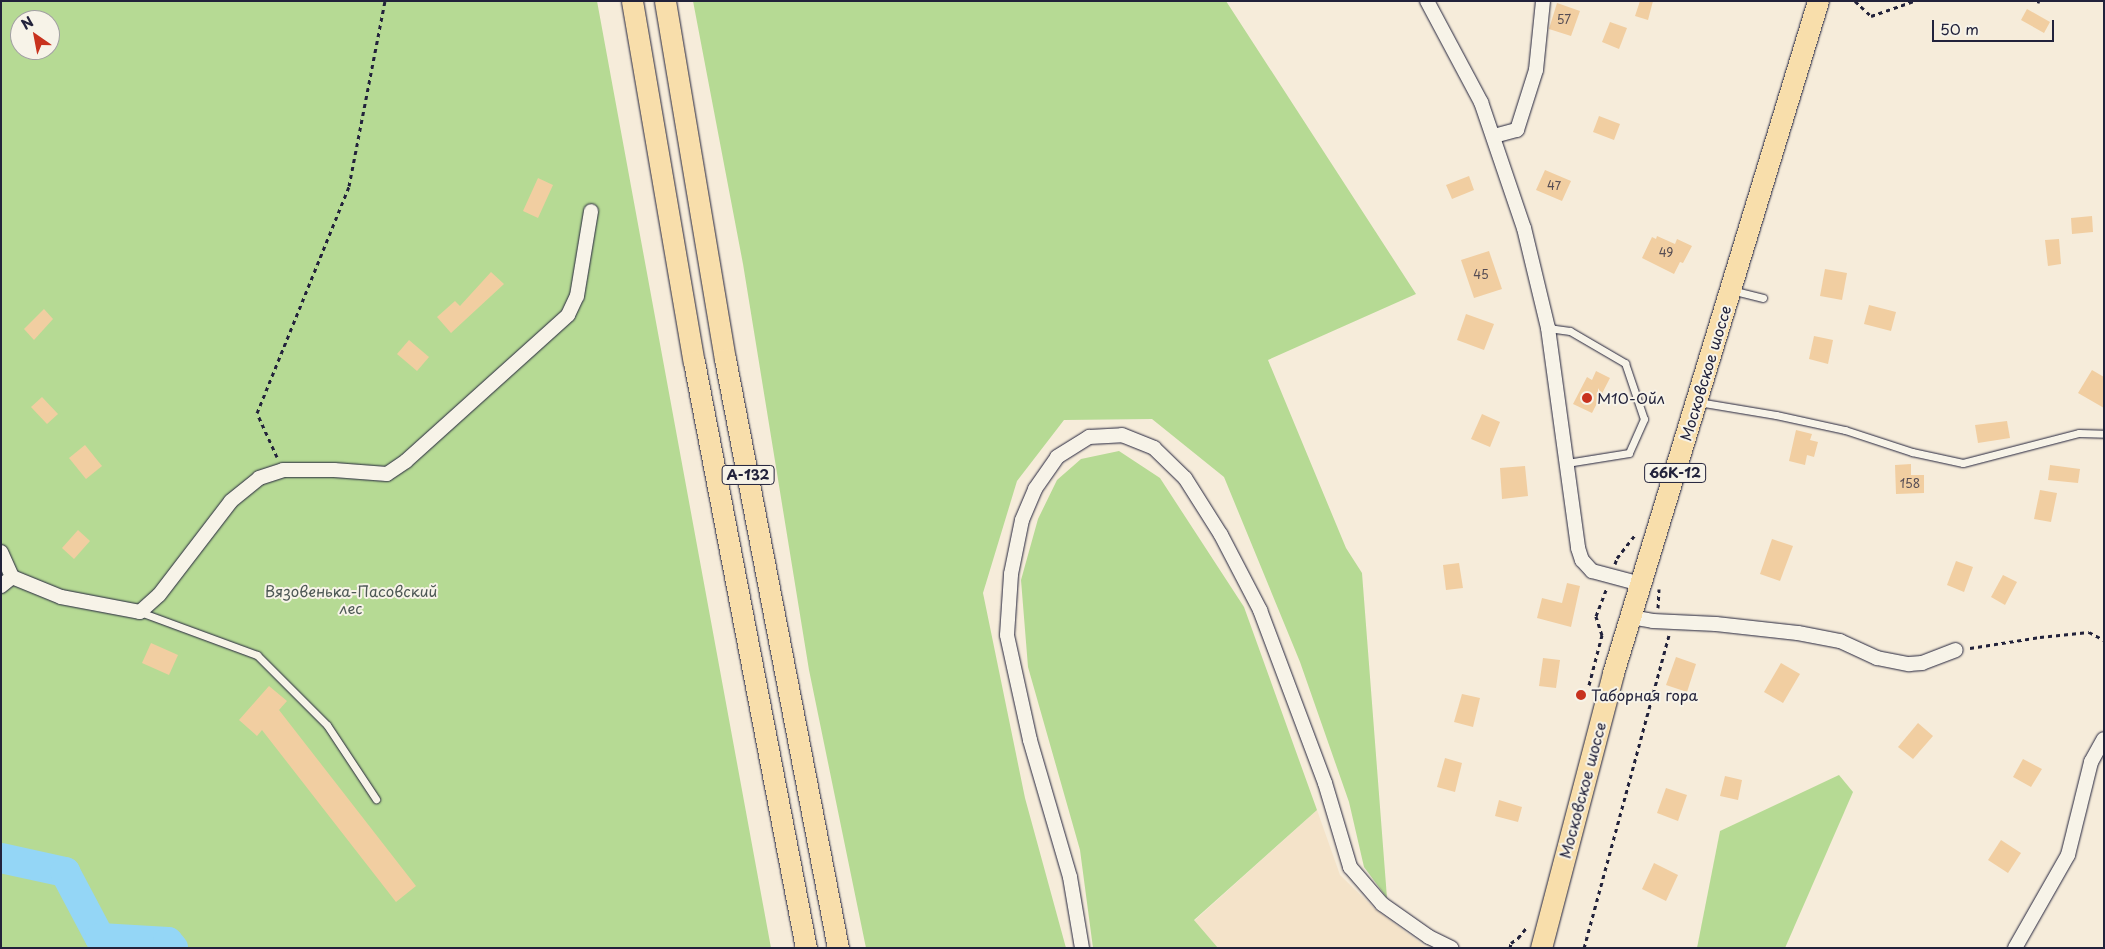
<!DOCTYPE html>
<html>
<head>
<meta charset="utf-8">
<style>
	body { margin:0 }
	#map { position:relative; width:2105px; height:949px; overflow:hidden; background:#f6ecda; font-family:"Playpen Sans",sans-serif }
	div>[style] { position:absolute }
	.built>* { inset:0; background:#f4e3c9 }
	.green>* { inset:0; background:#b6da94 }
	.river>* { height:30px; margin:-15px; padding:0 15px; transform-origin:15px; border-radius:15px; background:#94d6f6 }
	.building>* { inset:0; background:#f1cea1 }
	.path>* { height:3px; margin-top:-1.5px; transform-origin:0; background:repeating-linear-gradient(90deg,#22223b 0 4px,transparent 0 8px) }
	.roads { filter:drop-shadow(0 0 1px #22223b) drop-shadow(0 0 1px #22223b) }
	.service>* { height:7px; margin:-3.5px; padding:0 3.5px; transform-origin:3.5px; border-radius:3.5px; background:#f7f3e8 }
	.minor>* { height:14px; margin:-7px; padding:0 7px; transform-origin:7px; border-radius:7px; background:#f7f3e8 }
	.primary>* { height:21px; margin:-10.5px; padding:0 10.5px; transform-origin:10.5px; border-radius:10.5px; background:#f8deab }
	.dots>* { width:14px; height:14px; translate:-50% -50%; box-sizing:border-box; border:2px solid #f7f3e8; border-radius:50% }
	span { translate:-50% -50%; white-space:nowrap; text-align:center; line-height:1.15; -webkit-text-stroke:4px #f7f3e8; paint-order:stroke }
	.number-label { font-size:12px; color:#564d54 }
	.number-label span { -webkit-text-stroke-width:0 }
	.shield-label span { padding:1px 4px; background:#f7f3e8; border:1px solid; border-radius:4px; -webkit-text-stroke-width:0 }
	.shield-label { font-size:14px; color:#22223b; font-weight:700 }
	.street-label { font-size:15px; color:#22223b }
	.poi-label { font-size:15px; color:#22223b }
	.left { translate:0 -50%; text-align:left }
	.park-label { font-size:15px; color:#4e5956 }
	.frame { position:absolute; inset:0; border:2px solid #22223b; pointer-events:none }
	.north { position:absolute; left:10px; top:10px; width:50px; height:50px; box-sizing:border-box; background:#f7f3e8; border:1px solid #a29fa3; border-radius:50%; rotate:327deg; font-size:14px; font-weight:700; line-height:20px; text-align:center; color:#22223b }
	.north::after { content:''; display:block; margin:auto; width:18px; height:22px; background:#c8321e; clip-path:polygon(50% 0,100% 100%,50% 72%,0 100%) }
	.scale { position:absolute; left:1932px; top:20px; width:122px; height:22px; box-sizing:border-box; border:2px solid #22223b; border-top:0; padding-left:6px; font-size:15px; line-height:18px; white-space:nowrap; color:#22223b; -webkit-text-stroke:4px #f7f3e8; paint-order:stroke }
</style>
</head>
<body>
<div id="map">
	<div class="built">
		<div style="clip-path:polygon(1317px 810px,1340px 875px,1375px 909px,1427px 948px,1218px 948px,1194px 921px)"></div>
	</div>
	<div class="green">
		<div style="clip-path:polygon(evenodd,1px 1px,597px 1px,771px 948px,1px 948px,1px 1px,20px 20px,50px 20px,50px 50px,20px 50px,20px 20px)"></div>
		<div style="clip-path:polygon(693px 1px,1226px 1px,1416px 294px,1268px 360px,1346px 548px,1362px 573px,1387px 898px,1364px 867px,1349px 802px,1300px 662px,1224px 477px,1152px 419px,1064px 420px,1017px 481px,983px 593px,1025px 798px,1066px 948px,866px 948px,809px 670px,743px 264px)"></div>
		<div style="clip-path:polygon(1119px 451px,1160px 478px,1244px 607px,1317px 810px,1194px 920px,1218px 948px,1093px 948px,1080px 850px,1028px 667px,1021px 580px,1038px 519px,1057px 480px,1081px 459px)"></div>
		<div style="clip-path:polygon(1839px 775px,1853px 792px,1785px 948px,1697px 948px,1720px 831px)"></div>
	</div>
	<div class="river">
		<div style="left:1px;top:858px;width:66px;rotate:12.3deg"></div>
		<div style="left:65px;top:872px;width:75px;rotate:62.1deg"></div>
		<div style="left:100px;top:938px;width:68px;rotate:3.4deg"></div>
		<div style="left:168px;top:942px;width:8px;rotate:50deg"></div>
	</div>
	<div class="building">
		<div style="clip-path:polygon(1640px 1px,1653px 1px,1648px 20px,1635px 16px)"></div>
		<div style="clip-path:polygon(1557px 3px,1580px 11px,1571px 36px,1549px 29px)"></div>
		<div style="clip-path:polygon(2027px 9px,2050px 22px,2044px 33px,2021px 20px)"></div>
		<div style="clip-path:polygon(1610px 22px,1627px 28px,1619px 49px,1602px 42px)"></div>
		<div style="clip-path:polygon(1599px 116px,1620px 124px,1614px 140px,1593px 132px)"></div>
		<div style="clip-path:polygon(1545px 170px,1571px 181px,1562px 201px,1536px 190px)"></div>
		<div style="clip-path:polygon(1469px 176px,1474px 190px,1452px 199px,1446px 185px)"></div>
		<div style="clip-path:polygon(538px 178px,553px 185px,538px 218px,523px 211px)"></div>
		<div style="clip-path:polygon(2092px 216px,2093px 232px,2072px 234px,2071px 218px)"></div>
		<div style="clip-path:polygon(1657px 236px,1675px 244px,1677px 239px,1692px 246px,1683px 263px,1680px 262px,1674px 274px,1642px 258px,1652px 237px,1656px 239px)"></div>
		<div style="clip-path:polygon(2059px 239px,2061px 264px,2048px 266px,2045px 240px)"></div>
		<div style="clip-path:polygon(1489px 251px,1502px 289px,1474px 298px,1461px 260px)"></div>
		<div style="clip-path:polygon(1825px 269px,1847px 273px,1842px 300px,1820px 296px)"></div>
		<div style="clip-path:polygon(491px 272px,504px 284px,451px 333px,437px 317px,455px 301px,460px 306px)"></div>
		<div style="clip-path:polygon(1869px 305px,1896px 312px,1891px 331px,1864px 324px)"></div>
		<div style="clip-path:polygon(44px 309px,53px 319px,34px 340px,24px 329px)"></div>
		<div style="clip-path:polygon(1466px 314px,1494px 324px,1484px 350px,1457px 340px)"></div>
		<div style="clip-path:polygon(1814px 336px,1833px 340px,1828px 364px,1809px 359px)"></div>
		<div style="clip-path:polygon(409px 340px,429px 357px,417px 371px,397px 354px)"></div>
		<div style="clip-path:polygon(2092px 370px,2104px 377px,2104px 408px,2078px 393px)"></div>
		<div style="clip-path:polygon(1596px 371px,1610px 378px,1592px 413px,1573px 404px,1587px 377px,1592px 380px)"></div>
		<div style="clip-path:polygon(42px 397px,58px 414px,47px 424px,31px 407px)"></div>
		<div style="clip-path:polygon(1482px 414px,1500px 422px,1490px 447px,1471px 439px)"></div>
		<div style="clip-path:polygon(2007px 421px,2010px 438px,1978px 443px,1975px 425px)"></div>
		<div style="clip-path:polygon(1796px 430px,1812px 434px,1810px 440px,1818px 442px,1814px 457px,1807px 455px,1805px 465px,1789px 461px)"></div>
		<div style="clip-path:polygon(85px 445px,102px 466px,86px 479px,69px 458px)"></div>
		<div style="clip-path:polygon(1911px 464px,1911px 475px,1924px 475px,1924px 493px,1896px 494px,1895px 465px)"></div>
		<div style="clip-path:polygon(2050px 465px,2080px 469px,2078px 483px,2048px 480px)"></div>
		<div style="clip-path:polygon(1525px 466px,1528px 496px,1502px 499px,1500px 468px)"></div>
		<div style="clip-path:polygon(2040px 490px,2057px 493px,2051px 522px,2034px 519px)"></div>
		<div style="clip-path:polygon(78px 530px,90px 541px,74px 559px,62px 548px)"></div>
		<div style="clip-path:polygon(1772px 539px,1793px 546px,1780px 581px,1760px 574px)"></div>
		<div style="clip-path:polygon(1956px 561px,1973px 567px,1964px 592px,1947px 585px)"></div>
		<div style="clip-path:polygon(1459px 563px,1463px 588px,1446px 590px,1443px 565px)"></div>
		<div style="clip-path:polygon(2003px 575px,2017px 582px,2005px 605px,1991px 597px)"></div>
		<div style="clip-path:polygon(1567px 583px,1580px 586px,1571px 627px,1537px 618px,1542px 598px,1562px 603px)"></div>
		<div style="clip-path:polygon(151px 643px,178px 655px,169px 675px,142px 663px)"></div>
		<div style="clip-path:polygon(1676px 657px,1696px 664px,1687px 692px,1666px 685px)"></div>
		<div style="clip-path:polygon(1543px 658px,1560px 660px,1556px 688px,1539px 686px)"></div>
		<div style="clip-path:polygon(1781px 663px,1800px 674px,1783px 703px,1764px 692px)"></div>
		<div style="clip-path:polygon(269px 686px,287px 701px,279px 710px,416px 886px,396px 902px,262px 730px,257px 736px,239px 720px)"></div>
		<div style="clip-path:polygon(1462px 694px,1480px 698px,1473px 727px,1454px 722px)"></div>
		<div style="clip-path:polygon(1918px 723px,1933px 736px,1913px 759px,1898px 747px)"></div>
		<div style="clip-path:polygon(1445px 758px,1462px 763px,1455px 792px,1437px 787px)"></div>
		<div style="clip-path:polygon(2023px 759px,2042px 769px,2031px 787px,2013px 777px)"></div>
		<div style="clip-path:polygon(1725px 776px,1742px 780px,1738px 800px,1720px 796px)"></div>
		<div style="clip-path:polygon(1666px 788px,1687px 795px,1678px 821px,1657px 813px)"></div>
		<div style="clip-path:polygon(1499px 800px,1522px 807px,1518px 822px,1495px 816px)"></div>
		<div style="clip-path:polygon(2001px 840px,2021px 853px,2008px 873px,1988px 860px)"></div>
		<div style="clip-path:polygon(1654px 863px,1678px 875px,1666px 901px,1642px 889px)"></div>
	</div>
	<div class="path">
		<div style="left:1855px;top:1px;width:22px;rotate:43deg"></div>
		<div style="left:1871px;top:16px;width:46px;rotate:-19.2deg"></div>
		<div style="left:2037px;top:1px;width:3px;rotate:18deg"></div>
		<div style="left:277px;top:457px;width:48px;rotate:-114.4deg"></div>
		<div style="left:257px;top:413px;width:245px;rotate:-67.9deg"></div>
		<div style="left:349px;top:186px;width:188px;rotate:-79deg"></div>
		<div style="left:1615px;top:564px;width:6px;rotate:-72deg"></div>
		<div style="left:1617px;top:558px;width:28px;rotate:-52deg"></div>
		<div style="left:1658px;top:608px;width:19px;rotate:-87deg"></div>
		<div style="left:1970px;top:648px;width:71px;rotate:-8.9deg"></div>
		<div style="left:2040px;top:637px;width:49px;rotate:-5.8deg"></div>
		<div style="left:2089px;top:632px;width:17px;rotate:28deg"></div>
		<div style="left:1589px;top:685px;width:52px;rotate:-75.4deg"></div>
		<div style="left:1602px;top:635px;width:20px;rotate:-108deg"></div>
		<div style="left:1596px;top:616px;width:30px;rotate:-69deg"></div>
		<div style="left:1510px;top:948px;width:5px;rotate:-79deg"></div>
		<div style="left:1511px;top:943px;width:9px;rotate:-36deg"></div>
		<div style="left:1518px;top:938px;width:14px;rotate:-51deg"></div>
		<div style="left:1584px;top:948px;width:324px;rotate:-74.8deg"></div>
	</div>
	<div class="roads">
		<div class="service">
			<div style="left:1731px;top:290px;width:33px;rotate:14deg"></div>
			<div style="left:1548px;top:328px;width:22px;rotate:8deg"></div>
			<div style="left:1570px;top:331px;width:64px;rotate:30.2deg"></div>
			<div style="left:1625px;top:363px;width:59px;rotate:71.3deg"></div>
			<div style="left:1644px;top:419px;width:37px;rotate:114deg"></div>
			<div style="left:1629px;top:453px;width:63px;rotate:170.8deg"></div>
			<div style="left:1698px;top:402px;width:79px;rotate:9.5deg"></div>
			<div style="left:1776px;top:415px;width:71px;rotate:12.3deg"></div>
			<div style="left:1845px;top:430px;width:71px;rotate:18.2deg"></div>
			<div style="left:1912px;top:452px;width:52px;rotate:12.2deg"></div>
			<div style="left:1963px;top:463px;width:120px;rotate:-14.5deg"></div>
			<div style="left:2079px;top:433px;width:25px;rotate:2deg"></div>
			<div style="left:140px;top:612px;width:125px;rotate:20.2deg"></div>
			<div style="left:257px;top:655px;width:99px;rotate:45deg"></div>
			<div style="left:327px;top:725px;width:89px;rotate:56.5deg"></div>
		</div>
		<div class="minor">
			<div style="left:1427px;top:1px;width:115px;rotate:61.9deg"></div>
			<div style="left:1481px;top:102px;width:133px;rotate:71.2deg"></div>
			<div style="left:1524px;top:228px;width:103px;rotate:76.5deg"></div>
			<div style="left:1548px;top:328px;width:222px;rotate:82.2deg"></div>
			<div style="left:1578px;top:548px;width:13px;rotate:72deg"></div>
			<div style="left:1582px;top:560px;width:15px;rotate:48deg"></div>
			<div style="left:1592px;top:571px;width:51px;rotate:14.9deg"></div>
			<div style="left:1494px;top:136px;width:24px;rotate:-15deg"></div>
			<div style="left:1517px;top:130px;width:63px;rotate:-72.4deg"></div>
			<div style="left:1536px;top:70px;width:69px;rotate:-84.2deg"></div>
			<div style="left:1px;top:552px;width:27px;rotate:66deg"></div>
			<div style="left:1px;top:586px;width:14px;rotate:-39deg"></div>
			<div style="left:12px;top:577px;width:53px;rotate:22.2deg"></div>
			<div style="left:61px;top:597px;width:80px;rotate:10.8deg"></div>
			<div style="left:140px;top:612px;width:25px;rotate:-42deg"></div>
			<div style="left:159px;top:595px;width:118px;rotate:-52.5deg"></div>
			<div style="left:231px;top:501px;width:36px;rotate:-39deg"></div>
			<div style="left:259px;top:478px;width:25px;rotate:-18deg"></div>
			<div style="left:283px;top:470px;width:51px"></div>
			<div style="left:334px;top:470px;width:53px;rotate:4.3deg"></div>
			<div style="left:387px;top:474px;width:23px;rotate:-34deg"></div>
			<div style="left:406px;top:461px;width:218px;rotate:-42deg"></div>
			<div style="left:568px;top:315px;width:21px;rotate:-65deg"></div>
			<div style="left:577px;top:296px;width:86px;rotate:-80.6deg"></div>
			<div style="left:1631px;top:617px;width:22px;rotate:10deg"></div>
			<div style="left:1653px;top:621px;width:63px;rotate:2.7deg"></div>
			<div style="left:1716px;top:624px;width:82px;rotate:6.3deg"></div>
			<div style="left:1798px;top:633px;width:43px;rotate:10.8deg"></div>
			<div style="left:1840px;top:641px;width:41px;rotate:24.7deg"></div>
			<div style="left:1877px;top:658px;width:33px;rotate:11deg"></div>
			<div style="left:1909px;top:664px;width:13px;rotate:-4deg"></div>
			<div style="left:1922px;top:663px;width:36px;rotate:-21deg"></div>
			<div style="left:1082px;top:948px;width:72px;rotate:-99.6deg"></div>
			<div style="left:1070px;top:877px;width:143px;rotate:-106.3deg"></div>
			<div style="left:1030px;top:740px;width:107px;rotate:-102.4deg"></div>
			<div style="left:1007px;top:635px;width:61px;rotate:-86.2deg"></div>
			<div style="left:1011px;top:574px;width:55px;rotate:-78.5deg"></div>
			<div style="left:1022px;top:520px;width:34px;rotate:-67deg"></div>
			<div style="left:1035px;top:489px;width:39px;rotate:-55deg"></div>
			<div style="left:1057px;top:457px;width:38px;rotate:-32deg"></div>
			<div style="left:1089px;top:437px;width:33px;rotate:-3deg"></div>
			<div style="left:1122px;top:435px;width:35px;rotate:22deg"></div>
			<div style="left:1154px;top:448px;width:43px;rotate:44.1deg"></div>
			<div style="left:1185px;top:478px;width:67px;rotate:57.7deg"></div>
			<div style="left:1221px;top:535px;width:85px;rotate:62.5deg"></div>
			<div style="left:1260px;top:610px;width:185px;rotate:69.4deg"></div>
			<div style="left:1325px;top:783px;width:88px;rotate:73.4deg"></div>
			<div style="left:1350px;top:867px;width:49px;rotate:49.1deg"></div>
			<div style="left:1382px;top:904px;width:57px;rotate:35.1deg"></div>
			<div style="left:1429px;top:937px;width:25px;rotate:26deg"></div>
			<div style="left:2015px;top:948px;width:107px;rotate:-60.3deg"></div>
			<div style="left:2068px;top:855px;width:96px;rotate:-76.1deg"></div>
			<div style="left:2091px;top:762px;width:26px;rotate:-61deg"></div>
		</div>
		<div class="primary">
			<div style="left:632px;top:1px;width:366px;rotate:80.3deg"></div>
			<div style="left:694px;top:362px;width:597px;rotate:79.18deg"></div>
			<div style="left:665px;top:1px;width:363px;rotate:80.5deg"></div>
			<div style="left:725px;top:359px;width:600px;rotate:79.14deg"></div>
			<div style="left:1541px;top:948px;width:284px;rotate:-75.3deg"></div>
			<div style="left:1613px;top:673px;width:703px;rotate:-73.04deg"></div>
		</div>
	</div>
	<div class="dots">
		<div style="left:1587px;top:398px;background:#c8321e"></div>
		<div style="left:1581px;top:695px;background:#c8321e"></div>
	</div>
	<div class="number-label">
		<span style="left:1564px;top:20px">57</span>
		<span style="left:1554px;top:186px">47</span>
		<span style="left:1666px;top:253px">49</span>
		<span style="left:1481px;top:275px">45</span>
		<span style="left:1910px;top:484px">158</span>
	</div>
	<div class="shield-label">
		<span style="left:1675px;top:473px">66К-12</span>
		<span style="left:748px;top:475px">А-132</span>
	</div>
	<div class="street-label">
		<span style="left:1705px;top:373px;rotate:-73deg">Московское шоссе</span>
		<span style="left:1582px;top:790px;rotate:-75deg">Московское шоссе</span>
	</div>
	<div class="poi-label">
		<span class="left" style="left:1597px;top:398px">М10-Ойл</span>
		<span class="left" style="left:1591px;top:695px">Таборная гора</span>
	</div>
	<div class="park-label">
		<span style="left:351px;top:599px">Вязовенька-Пасовский<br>лес</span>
	</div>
	<div class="frame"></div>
	<div class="north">N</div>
	<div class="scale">50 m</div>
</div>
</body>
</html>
